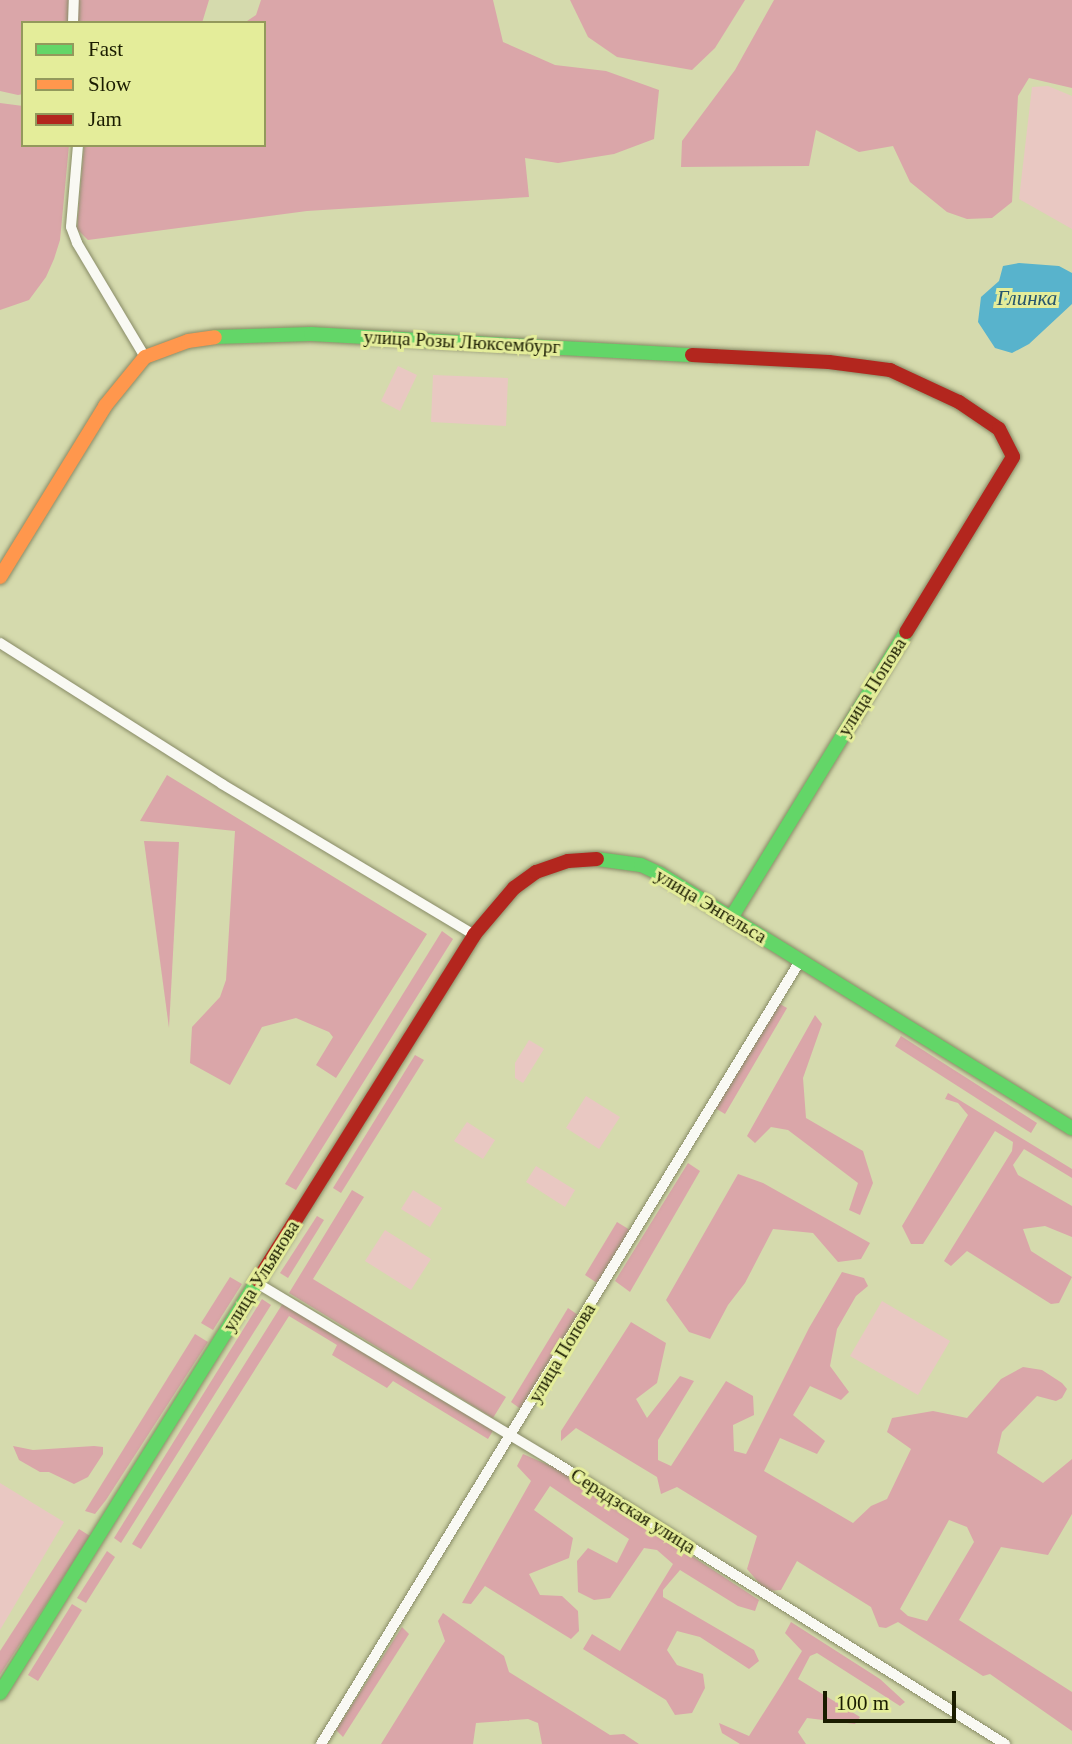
<!DOCTYPE html>
<html>
<head>
<meta charset="utf-8">
<style>
	body { margin:0 }
	#map { position:relative; width:1072px; height:1744px; overflow:hidden; background:#d5daad; font-family:"Times New Roman",serif }
	div>[style] { position:absolute }
	.green>* { inset:0; background:#e9c8c2 }
	.forest>* { inset:0; background:#daa6a9 }
	.water>* { inset:0; background:#58b3cc }
	.roads { filter:drop-shadow(0 0 2px #888b66) drop-shadow(0 0 2px #888b66) }
	.street>* { height:10px; margin:-5px; padding:0 5px; transform-origin:5px; border-radius:5px; background:#f9f9f3 }
	.fast>* { height:14px; margin:-7px; padding:0 7px; transform-origin:7px; border-radius:7px; background:#63d668 }
	.slow>* { height:14px; margin:-7px; padding:0 7px; transform-origin:7px; border-radius:7px; background:#ff974d }
	.jam>* { height:14px; margin:-7px; padding:0 7px; transform-origin:7px; border-radius:7px; background:#b3261e }
	span { translate:-50% -50%; white-space:nowrap; text-align:center; line-height:1.15; -webkit-text-stroke:6px #e4ed9a; paint-order:stroke }
	.street-label { font-size:19px; color:#1a1c00 }
	.water-label { font-size:21px; color:#27566d; font-style:italic }
	.legend { position:absolute; left:21px; top:21px; width:245px; height:126px; box-sizing:border-box; background:#e4ed9a; border:2px solid #93995c; margin:0; padding:9px 12px; list-style:none; font-size:21px; color:#1a1c00 }
	.legend li { display:flex; align-items:center; gap:14px; height:35px }
	.legend b { width:35px; border:2px solid #93995c }
	.scale { position:absolute; left:823px; top:1691px; width:133px; height:32px; box-sizing:border-box; border:4px solid #1a1c00; border-top:0; padding-left:9px; font-size:21px; line-height:24px; white-space:nowrap; color:#1a1c00; -webkit-text-stroke:5px #e4ed9a; paint-order:stroke }
</style>
</head>
<body>
<div id="map">
	<div class="green">
		<div style="clip-path:polygon(1048px 86px,1072px 96px,1072px 229px,1019px 199px,1032px 87px)"></div>
		<div style="clip-path:polygon(398px 366px,417px 375px,400px 411px,381px 401px)"></div>
		<div style="clip-path:polygon(433px 375px,508px 378px,506px 426px,431px 422px)"></div>
		<div style="clip-path:polygon(529px 1040px,544px 1049px,523px 1083px,515px 1078px,515px 1063px)"></div>
		<div style="clip-path:polygon(586px 1096px,620px 1117px,599px 1149px,566px 1128px)"></div>
		<div style="clip-path:polygon(467px 1122px,495px 1140px,483px 1159px,454px 1141px)"></div>
		<div style="clip-path:polygon(536px 1166px,575px 1190px,565px 1207px,526px 1182px)"></div>
		<div style="clip-path:polygon(413px 1190px,442px 1208px,430px 1227px,401px 1209px)"></div>
		<div style="clip-path:polygon(385px 1230px,431px 1259px,411px 1290px,365px 1261px)"></div>
		<div style="clip-path:polygon(882px 1301px,950px 1341px,918px 1395px,850px 1356px)"></div>
		<div style="clip-path:polygon(0 1483px,64px 1522px,0 1630px)"></div>
	</div>
	<div class="forest">
		<div style="clip-path:polygon(0 0,209px 0,202px 23px,23px 23px,23px 94px,18px 95px,0 91px)"></div>
		<div style="clip-path:polygon(261px 0,493px 0,503px 42px,555px 65px,606px 71px,659px 90px,654px 139px,614px 154px,558px 163px,525px 158px,529px 197px,307px 211px,88px 240px,77px 229px,84px 145px,264px 145px,264px 23px,244px 23px,256px 15px)"></div>
		<div style="clip-path:polygon(570px 0,745px 0,715px 48px,692px 70px,617px 57px,588px 37px)"></div>
		<div style="clip-path:polygon(774px 0,1072px 0,1072px 88px,1029px 78px,1018px 96px,1012px 202px,992px 218px,967px 219px,947px 212px,910px 182px,893px 146px,859px 152px,816px 130px,809px 166px,681px 167px,682px 141px,735px 70px)"></div>
		<div style="clip-path:polygon(0 103px,23px 106px,23px 145px,69px 145px,60px 240px,54px 259px,46px 277px,29px 300px,0 310px)"></div>
		<div style="clip-path:polygon(167px 775px,427px 934px,336px 1078px,316px 1065px,333px 1037px,329px 1032px,296px 1018px,262px 1027px,230px 1085px,190px 1063px,192px 1027px,220px 997px,226px 980px,235px 831px,140px 821px)"></div>
		<div style="clip-path:polygon(144px 841px,179px 842px,169px 1028px)"></div>
		<div style="clip-path:polygon(442px 931px,453px 939px,296px 1190px,285px 1184px)"></div>
		<div style="clip-path:polygon(780px 1004px,787px 1008px,725px 1114px,715px 1108px)"></div>
		<div style="clip-path:polygon(815px 1015px,822px 1024px,803px 1078px,806px 1118px,863px 1151px,873px 1183px,860px 1215px,849px 1210px,858px 1183px,788px 1130px,771px 1127px,755px 1143px,747px 1136px)"></div>
		<div style="clip-path:polygon(901px 1036px,1037px 1123px,1031px 1133px,895px 1046px)"></div>
		<div style="clip-path:polygon(415px 1055px,424px 1060px,341px 1193px,333px 1188px)"></div>
		<div style="clip-path:polygon(948px 1093px,1072px 1169px,1072px 1178px,1024px 1149px,1013px 1165px,1018px 1175px,1072px 1206px,1072px 1237px,1045px 1226px,1023px 1229px,1031px 1251px,1072px 1277px,1059px 1303px,1051px 1304px,967px 1251px,951px 1266px,944px 1261px,1012px 1151px,1013px 1142px,995px 1131px,923px 1244px,911px 1244px,902px 1226px,968px 1115px,958px 1103px,945px 1099px)"></div>
		<div style="clip-path:polygon(688px 1163px,700px 1171px,630px 1292px,615px 1281px)"></div>
		<div style="clip-path:polygon(738px 1174px,763px 1183px,870px 1243px,861px 1259px,838px 1262px,813px 1233px,773px 1229px,745px 1283px,728px 1305px,710px 1339px,689px 1332px,666px 1300px)"></div>
		<div style="clip-path:polygon(352px 1190px,364px 1197px,313px 1279px,506px 1397px,493px 1418px,289px 1293px)"></div>
		<div style="clip-path:polygon(317px 1216px,324px 1220px,288px 1278px,280px 1273px)"></div>
		<div style="clip-path:polygon(617px 1222px,630px 1230px,597px 1283px,585px 1275px)"></div>
		<div style="clip-path:polygon(evenodd,842px 1272px,864px 1278px,868px 1286px,856px 1296px,837px 1329px,830px 1366px,849px 1392px,841px 1400px,810px 1386px,793px 1415px,825px 1441px,817px 1454px,780px 1438px,764px 1471px,853px 1523px,871px 1506px,887px 1499px,911px 1449px,887px 1432px,892px 1418px,933px 1411px,967px 1418px,1001px 1379px,1023px 1367px,1042px 1370px,1062px 1383px,1067px 1389px,1062px 1398px,1056px 1401px,1037px 1396px,1002px 1432px,997px 1453px,1043px 1483px,1072px 1459px,1072px 1514px,1048px 1555px,1001px 1547px,959px 1620px,1072px 1692px,1072px 1731px,990px 1674px,983px 1676px,898px 1622px,886px 1628px,879px 1627px,871px 1607px,797px 1561px,781px 1590px,766px 1591px,747px 1569px,757px 1536px,677px 1487px,661px 1494px,657px 1477px,576px 1428px,561px 1441px,561px 1431px,631px 1322px,666px 1343px,657px 1383px,636px 1399px,647px 1418px,680px 1376px,694px 1381px,658px 1440px,658px 1460px,671px 1466px,726px 1381px,753px 1396px,754px 1415px,733px 1425px,734px 1451px,746px 1454px,809px 1328px,842px 1272px,949px 1520px,967px 1527px,974px 1542px,927px 1621px,908px 1616px,900px 1609px,949px 1520px)"></div>
		<div style="clip-path:polygon(230px 1277px,242px 1284px,213px 1330px,201px 1323px)"></div>
		<div style="clip-path:polygon(262px 1299px,271px 1305px,121px 1543px,114px 1538px)"></div>
		<div style="clip-path:polygon(283px 1303px,494px 1429px,488px 1439px,393px 1381px,387px 1388px,332px 1355px,337px 1345px,289px 1316px,141px 1549px,132px 1544px)"></div>
		<div style="clip-path:polygon(568px 1308px,578px 1315px,522px 1410px,511px 1402px)"></div>
		<div style="clip-path:polygon(195px 1334px,208px 1342px,106px 1500px,95px 1514px,85px 1511px)"></div>
		<div style="clip-path:polygon(13px 1446px,33px 1450px,94px 1446px,103px 1447px,103px 1454px,88px 1477px,74px 1484px,49px 1472px,40px 1472px,19px 1460px)"></div>
		<div style="clip-path:polygon(523px 1454px,560px 1470px,759px 1600px,755px 1611px,738px 1606px,680px 1570px,663px 1590px,663px 1597px,754px 1650px,759px 1661px,749px 1669px,700px 1637px,677px 1631px,667px 1650px,677px 1665px,703px 1674px,705px 1688px,692px 1713px,675px 1715px,666px 1700px,583px 1649px,592px 1634px,620px 1651px,673px 1564px,657px 1550px,644px 1548px,610px 1598px,594px 1600px,578px 1592px,577px 1561px,588px 1548px,617px 1563px,629px 1539px,550px 1486px,534px 1510px,573px 1538px,569px 1558px,529px 1574px,540px 1595px,562px 1596px,578px 1611px,579px 1631px,571px 1639px,485px 1586px,471px 1604px,462px 1603px,531px 1481px,517px 1466px)"></div>
		<div style="clip-path:polygon(79px 1529px,90px 1536px,0 1675px,0 1651px)"></div>
		<div style="clip-path:polygon(107px 1551px,115px 1557px,86px 1603px,77px 1598px)"></div>
		<div style="clip-path:polygon(72px 1604px,82px 1610px,38px 1681px,28px 1675px)"></div>
		<div style="clip-path:polygon(443px 1613px,504px 1656px,509px 1672px,610px 1735px,624px 1734px,639px 1744px,542px 1744px,538px 1723px,528px 1719px,476px 1723px,473px 1744px,381px 1744px,445px 1641px,438px 1621px)"></div>
		<div style="clip-path:polygon(791px 1622px,880px 1679px,905px 1702px,900px 1706px,817px 1653px,810px 1656px,798px 1679px,860px 1717px,855px 1724px,807px 1718px,798px 1732px,806px 1744px,740px 1744px,722px 1733px,719px 1723px,749px 1736px,782px 1684px,802px 1651px,785px 1633px)"></div>
		<div style="clip-path:polygon(402px 1627px,409px 1634px,343px 1737px,336px 1730px)"></div>
	</div>
	<div class="water">
		<div style="clip-path:polygon(1019px 263px,1059px 266px,1072px 273px,1072px 304px,1029px 344px,1012px 353px,995px 348px,978px 322px,981px 297px,999px 281px,1003px 266px)"></div>
	</div>
	<div class="roads">
		<div class="street">
			<div style="left:73px;top:23px;width:23px;rotate:-88deg"></div>
			<div style="left:78px;top:145px;width:82px;rotate:94.9deg"></div>
			<div style="left:71px;top:227px;width:17px;rotate:69deg"></div>
			<div style="left:77px;top:243px;width:133px;rotate:59.2deg"></div>
			<div style="left:0;top:643px;width:263px;rotate:32.4deg"></div>
			<div style="left:222px;top:784px;width:294px;rotate:30.9deg"></div>
			<div style="left:257px;top:1283px;width:342px;rotate:31deg"></div>
			<div style="left:550px;top:1459px;width:537px;rotate:32.06deg"></div>
			<div style="left:321px;top:1744px;width:918px;rotate:-58.54deg"></div>
		</div>
		<div class="fast">
			<div style="left:215px;top:337px;width:96px;rotate:-1.8deg"></div>
			<div style="left:311px;top:334px;width:382px;rotate:3.2deg"></div>
			<div style="left:597px;top:859px;width:44px;rotate:7.8deg"></div>
			<div style="left:641px;top:865px;width:21px;rotate:25deg"></div>
			<div style="left:660px;top:874px;width:484px;rotate:31.7deg"></div>
			<div style="left:731px;top:918px;width:335px;rotate:-58.5deg"></div>
			<div style="left:0;top:1693px;width:487px;rotate:-58deg"></div>
		</div>
		<div class="slow">
			<div style="left:0;top:577px;width:201px;rotate:-58.4deg"></div>
			<div style="left:105px;top:406px;width:63px;rotate:-50.8deg"></div>
			<div style="left:145px;top:357px;width:46px;rotate:-20.4deg"></div>
			<div style="left:188px;top:341px;width:27px;rotate:-8deg"></div>
		</div>
		<div class="jam">
			<div style="left:692px;top:355px;width:137px;rotate:2.9deg"></div>
			<div style="left:829px;top:362px;width:62px;rotate:7.5deg"></div>
			<div style="left:890px;top:370px;width:76px;rotate:24.9deg"></div>
			<div style="left:959px;top:402px;width:48px;rotate:34deg"></div>
			<div style="left:999px;top:429px;width:31px;rotate:63deg"></div>
			<div style="left:1013px;top:457px;width:205px;rotate:121.4deg"></div>
			<div style="left:258px;top:1280px;width:407px;rotate:-57.9deg"></div>
			<div style="left:474px;top:935px;width:62px;rotate:-49.6deg"></div>
			<div style="left:514px;top:888px;width:27px;rotate:-36deg"></div>
			<div style="left:536px;top:872px;width:34px;rotate:-19deg"></div>
			<div style="left:568px;top:861px;width:29px;rotate:-4deg"></div>
		</div>
	</div>
	<div class="street-label">
		<span style="left:462px;top:342px;rotate:3deg">улица Розы Люксембург</span>
		<span style="left:872px;top:687px;rotate:-58deg">улица Попова</span>
		<span style="left:711px;top:906px;rotate:31deg">улица Энгельса</span>
		<span style="left:261px;top:1276px;rotate:-58deg">улица Ульянова</span>
		<span style="left:562px;top:1353px;rotate:-59deg">улица Попова</span>
		<span style="left:633px;top:1511px;rotate:32deg">Серадзская улица</span>
	</div>
	<div class="water-label">
		<span style="left:1027px;top:298px">Глинка</span>
	</div>
	<ul class="legend">
	<li><b style="height:9px;background:#63d668"></b>Fast</li>
	<li><b style="height:9px;background:#ff974d"></b>Slow</li>
	<li><b style="height:9px;background:#b3261e"></b>Jam</li>
	</ul>
	<div class="scale">100 m</div>
</div>
</body>
</html>
